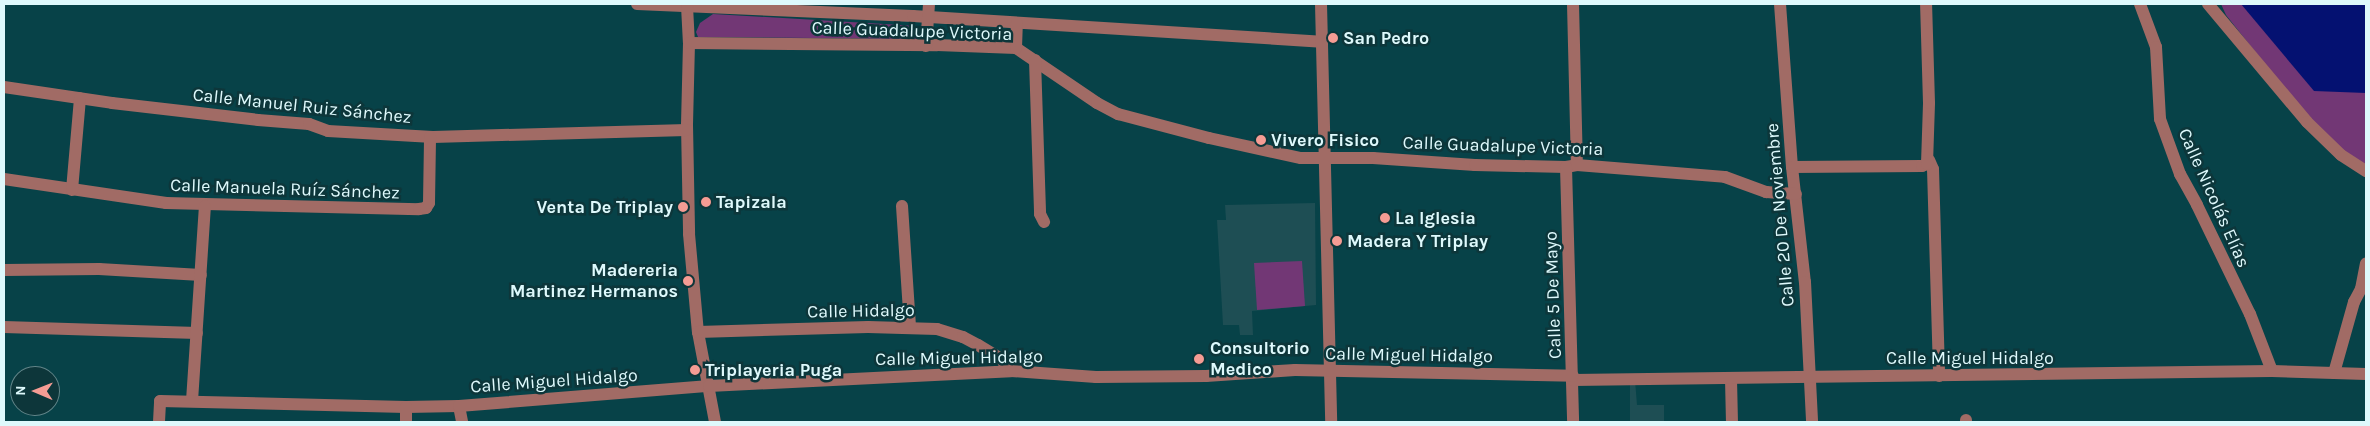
<!DOCTYPE html>
<html>
<head>
<meta charset="utf-8">
<style>
	body { margin:0 }
	#map { position:relative; width:2370px; height:426px; overflow:hidden; background:#074248; font-family:Karla,sans-serif }
	div>[style] { position:absolute }
	.built>* { inset:0; background:#1e4e54 }
	.green>* { inset:0; background:#723775 }
	.water>* { inset:0; background:#041171 }
	.minor>* { height:12px; margin:-6px; padding:0 6px; transform-origin:6px; border-radius:6px; background:#a16b65 }
	.dots>* { width:14px; height:14px; translate:-50% -50%; box-sizing:border-box; border:2px solid #0d363a; border-radius:50% }
	span { translate:-50% -50%; white-space:nowrap; text-align:center; line-height:1.15; -webkit-text-stroke:5px #0d363a; paint-order:stroke }
	.street-label { font-size:18px; color:#def9fc }
	.poi-label { font-size:18px; color:#def9fc; font-weight:700 }
	.left { translate:0 -50%; text-align:left }
	.right { translate:-100% -50%; text-align:right }
	.frame { position:absolute; inset:0; border:5px solid #def9fc; pointer-events:none }
	.north { position:absolute; left:10px; top:366px; width:50px; height:50px; box-sizing:border-box; background:#0d363a; border:1px solid #618488; border-radius:50%; rotate:271deg; font-size:14px; font-weight:700; line-height:20px; text-align:center; color:#def9fc }
	.north::after { content:''; display:block; margin:auto; width:18px; height:22px; background:#f59c94; clip-path:polygon(50% 0,100% 100%,50% 72%,0 100%) }
</style>
</head>
<body>
<div id="map">
	<div class="built">
		<div style="clip-path:polygon(1315px 203px,1316px 305px,1252px 311px,1253px 335px,1240px 335px,1239px 325px,1223px 325px,1217px 220px,1226px 220px,1225px 205px)"></div>
		<div style="clip-path:polygon(1630px 376px,1635px 380px,1637px 405px,1664px 405px,1664px 422px,1630px 422px)"></div>
	</div>
	<div class="green">
		<div style="clip-path:polygon(2221px 4px,2366px 4px,2366px 166px,2332px 144px,2287px 92px,2226px 15px)"></div>
		<div style="clip-path:polygon(713px 14px,918px 26px,922px 32px,919px 38px,916px 39px,698px 37px,696px 32px,700px 23px)"></div>
		<div style="clip-path:polygon(1302px 261px,1305px 306px,1257px 310px,1254px 263px)"></div>
	</div>
	<div class="water">
		<div style="clip-path:polygon(2241px 4px,2366px 4px,2366px 93px,2314px 91px)"></div>
	</div>
	<div class="minor">
		<div style="left:637px;top:4px;width:276px;rotate:2.5deg"></div>
		<div style="left:913px;top:16px;width:409px;rotate:3.6deg"></div>
		<div style="left:1321px;top:4px;width:418px;rotate:88.6deg"></div>
		<div style="left:1573px;top:4px;width:161px;rotate:88.6deg"></div>
		<div style="left:1780px;top:4px;width:163px;rotate:85.8deg"></div>
		<div style="left:1792px;top:167px;width:116px;rotate:83.6deg"></div>
		<div style="left:1805px;top:282px;width:140px;rotate:87.1deg"></div>
		<div style="left:2140px;top:4px;width:46px;rotate:69.6deg"></div>
		<div style="left:2156px;top:47px;width:72px;rotate:86.8deg"></div>
		<div style="left:2160px;top:119px;width:59px;rotate:70deg"></div>
		<div style="left:2180px;top:174px;width:35px;rotate:61deg"></div>
		<div style="left:2197px;top:205px;width:121px;rotate:64.1deg"></div>
		<div style="left:2250px;top:314px;width:61px;rotate:68.9deg"></div>
		<div style="left:2208px;top:4px;width:154px;rotate:50deg"></div>
		<div style="left:2307px;top:122px;width:47px;rotate:44.1deg"></div>
		<div style="left:2341px;top:155px;width:30px;rotate:33deg"></div>
		<div style="left:687px;top:6px;width:37px;rotate:87deg"></div>
		<div style="left:689px;top:43px;width:82px;rotate:91.4deg"></div>
		<div style="left:687px;top:125px;width:109px;rotate:88.9deg"></div>
		<div style="left:689px;top:234px;width:98px;rotate:84.8deg"></div>
		<div style="left:698px;top:332px;width:92px;rotate:79.3deg"></div>
		<div style="left:689px;top:43px;width:248px;rotate:0.5deg"></div>
		<div style="left:937px;top:45px;width:79px;rotate:2.2deg"></div>
		<div style="left:1016px;top:48px;width:98px;rotate:34.2deg"></div>
		<div style="left:1097px;top:103px;width:24px;rotate:28deg"></div>
		<div style="left:1118px;top:114px;width:94px;rotate:14.8deg"></div>
		<div style="left:1209px;top:138px;width:94px;rotate:12.3deg"></div>
		<div style="left:1301px;top:158px;width:72px"></div>
		<div style="left:1373px;top:158px;width:102px;rotate:3.9deg"></div>
		<div style="left:1475px;top:165px;width:91px;rotate:1.3deg"></div>
		<div style="left:1566px;top:167px;width:11px;rotate:-10deg"></div>
		<div style="left:1577px;top:165px;width:148px;rotate:4.6deg"></div>
		<div style="left:1725px;top:177px;width:44px;rotate:20.1deg"></div>
		<div style="left:1766px;top:192px;width:30px;rotate:4deg"></div>
		<div style="left:926px;top:46px;width:42px;rotate:-85.9deg"></div>
		<div style="left:1016px;top:48px;width:25px;rotate:-88deg"></div>
		<div style="left:1035px;top:60px;width:154px;rotate:88.1deg"></div>
		<div style="left:1040px;top:214px;width:9px;rotate:63deg"></div>
		<div style="left:4px;top:87px;width:109px;rotate:8.4deg"></div>
		<div style="left:112px;top:103px;width:147px;rotate:6.6deg"></div>
		<div style="left:258px;top:120px;width:51px;rotate:4.5deg"></div>
		<div style="left:309px;top:124px;width:20px;rotate:20deg"></div>
		<div style="left:328px;top:131px;width:105px;rotate:3.3deg"></div>
		<div style="left:433px;top:137px;width:254px;rotate:-1.6deg"></div>
		<div style="left:1929px;top:160px;width:10px;rotate:66deg"></div>
		<div style="left:1933px;top:169px;width:207px;rotate:88.3deg"></div>
		<div style="left:1566px;top:167px;width:255px;rotate:88.4deg"></div>
		<div style="left:1792px;top:167px;width:130px;rotate:-0.4deg"></div>
		<div style="left:1922px;top:166px;width:5px;rotate:-22deg"></div>
		<div style="left:1927px;top:164px;width:61px;rotate:-88.1deg"></div>
		<div style="left:1929px;top:103px;width:99px;rotate:-91.7deg"></div>
		<div style="left:4px;top:179px;width:164px;rotate:8.4deg"></div>
		<div style="left:166px;top:203px;width:253px;rotate:1.4deg"></div>
		<div style="left:419px;top:209px;width:7px;rotate:-8deg"></div>
		<div style="left:426px;top:208px;width:6px;rotate:-59deg"></div>
		<div style="left:429px;top:203px;width:66px;rotate:-89.1deg"></div>
		<div style="left:72px;top:190px;width:92px;rotate:-85deg"></div>
		<div style="left:902px;top:206px;width:120px;rotate:86.2deg"></div>
		<div style="left:4px;top:270px;width:95px;rotate:-0.6deg"></div>
		<div style="left:99px;top:269px;width:102px;rotate:3.4deg"></div>
		<div style="left:4px;top:327px;width:193px;rotate:1.8deg"></div>
		<div style="left:698px;top:332px;width:170px;rotate:-1.7deg"></div>
		<div style="left:868px;top:327px;width:69px;rotate:1.7deg"></div>
		<div style="left:937px;top:329px;width:27px;rotate:17deg"></div>
		<div style="left:963px;top:337px;width:17px;rotate:28deg"></div>
		<div style="left:978px;top:345px;width:26px;rotate:31deg"></div>
		<div style="left:1000px;top:358px;width:17px;rotate:50deg"></div>
		<div style="left:2334px;top:373px;width:74px;rotate:-74.3deg"></div>
		<div style="left:2354px;top:302px;width:15px;rotate:-62deg"></div>
		<div style="left:2361px;top:289px;width:26px;rotate:-79deg"></div>
		<div style="left:1731px;top:379px;width:43px;rotate:88.7deg"></div>
		<div style="left:1573px;top:380px;width:699px;rotate:-0.74deg"></div>
		<div style="left:2272px;top:371px;width:94px;rotate:1.8deg"></div>
		<div style="left:192px;top:401px;width:195px;rotate:-86.2deg"></div>
		<div style="left:459px;top:406px;width:16px;rotate:79deg"></div>
		<div style="left:1966px;top:420px;width:2px;rotate:90deg"></div>
		<div style="left:159px;top:422px;width:21px;rotate:-87deg"></div>
		<div style="left:160px;top:401px;width:246px;rotate:1.4deg"></div>
		<div style="left:406px;top:407px;width:53px;rotate:-1.1deg"></div>
		<div style="left:459px;top:406px;width:251px;rotate:-4.6deg"></div>
		<div style="left:709px;top:386px;width:302px;rotate:-2.8deg"></div>
		<div style="left:1011px;top:371px;width:85px;rotate:4deg"></div>
		<div style="left:1096px;top:377px;width:110px;rotate:-0.5deg"></div>
		<div style="left:1206px;top:376px;width:89px;rotate:-3.9deg"></div>
		<div style="left:1295px;top:370px;width:278px;rotate:1.2deg"></div>
		<div style="left:406px;top:422px;width:15px;rotate:-90deg"></div>
	</div>
	<div class="dots">
		<div style="left:1333px;top:38px;background:#f59c94"></div>
		<div style="left:1261px;top:140px;background:#f59c94"></div>
		<div style="left:706px;top:202px;background:#f59c94"></div>
		<div style="left:683px;top:207px;background:#f59c94"></div>
		<div style="left:1385px;top:218px;background:#f59c94"></div>
		<div style="left:1337px;top:241px;background:#f59c94"></div>
		<div style="left:688px;top:281px;background:#f59c94"></div>
		<div style="left:1199px;top:359px;background:#f59c94"></div>
		<div style="left:695px;top:370px;background:#f59c94"></div>
	</div>
	<div class="street-label">
		<span style="left:912px;top:31px;rotate:2deg">Calle Guadalupe Victoria</span>
		<span style="left:302px;top:106px;rotate:6deg">Calle Manuel Ruiz Sánchez</span>
		<span style="left:1503px;top:146px;rotate:2deg">Calle Guadalupe Victoria</span>
		<span style="left:285px;top:189px;rotate:2deg">Calle Manuela Ruíz Sánchez</span>
		<span style="left:2214px;top:198px;rotate:66deg">Calle Nicolás Elías</span>
		<span style="left:1780px;top:215px;rotate:-95deg">Calle 20 De Noviembre</span>
		<span style="left:1553px;top:295px;rotate:-92deg">Calle 5 De Mayo</span>
		<span style="left:861px;top:311px;rotate:-1deg">Calle Hidalgo</span>
		<span style="left:1409px;top:355px;rotate:1deg">Calle Miguel Hidalgo</span>
		<span style="left:959px;top:358px;rotate:-1deg">Calle Miguel Hidalgo</span>
		<span style="left:1970px;top:358px">Calle Miguel Hidalgo</span>
		<span style="left:554px;top:381px;rotate:-4deg">Calle Miguel Hidalgo</span>
	</div>
	<div class="poi-label">
		<span class="left" style="left:1343px;top:38px">San Pedro</span>
		<span class="left" style="left:1271px;top:140px">Vivero Fisico</span>
		<span class="left" style="left:716px;top:202px">Tapizala</span>
		<span class="right" style="left:673px;top:207px">Venta De Triplay</span>
		<span class="left" style="left:1395px;top:218px">La Iglesia</span>
		<span class="left" style="left:1347px;top:241px">Madera Y Triplay</span>
		<span class="right" style="left:678px;top:281px">Madereria<br>Martinez Hermanos</span>
		<span class="left" style="left:1210px;top:359px">Consultorio<br>Medico</span>
		<span class="left" style="left:705px;top:370px">Triplayeria Puga</span>
	</div>
	<div class="frame"></div>
	<div class="north">N</div>
</div>
</body>
</html>
